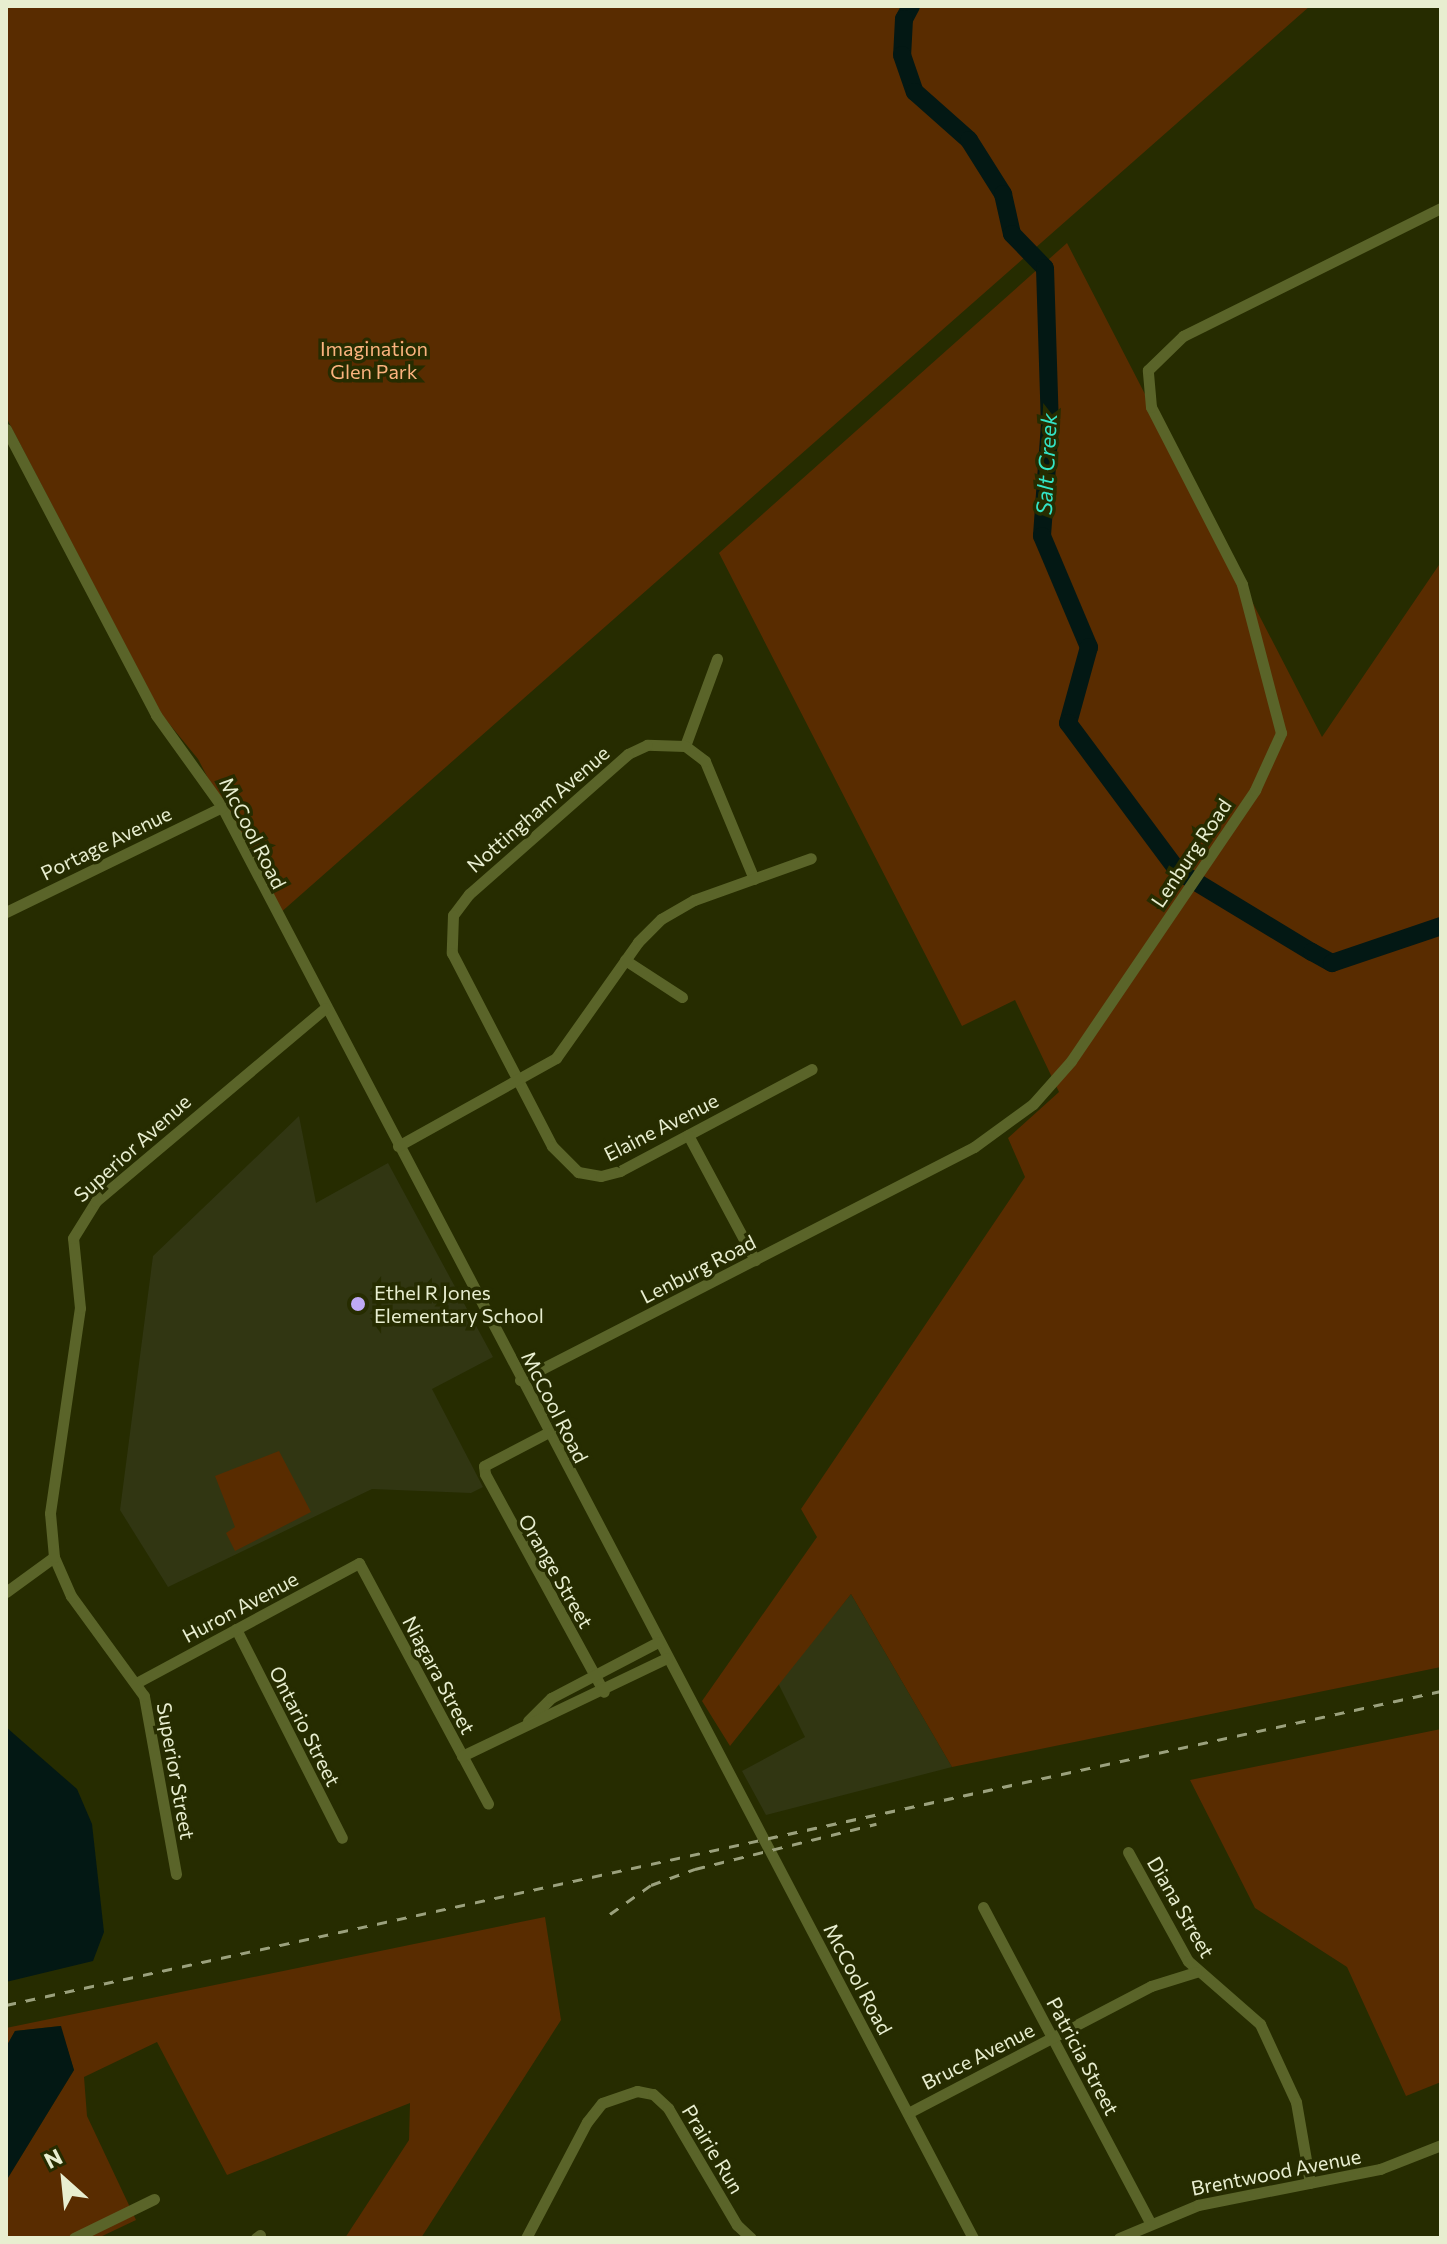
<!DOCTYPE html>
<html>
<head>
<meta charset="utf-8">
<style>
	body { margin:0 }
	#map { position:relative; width:1447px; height:2244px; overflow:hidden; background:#262c00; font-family:Commissioner,sans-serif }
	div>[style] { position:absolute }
	.built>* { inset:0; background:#313612 }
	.green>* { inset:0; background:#592c00 }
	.water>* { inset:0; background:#031814 }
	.river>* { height:18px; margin:-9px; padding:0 9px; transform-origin:9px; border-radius:9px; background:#031814 }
	.minor>* { height:11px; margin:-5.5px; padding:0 5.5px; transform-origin:5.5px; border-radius:5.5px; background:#5a6429 }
	.rail>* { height:3px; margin-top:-1.5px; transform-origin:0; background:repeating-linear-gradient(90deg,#9ba17d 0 10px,transparent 0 20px) }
	.dots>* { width:22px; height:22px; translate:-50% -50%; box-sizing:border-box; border:4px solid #262c00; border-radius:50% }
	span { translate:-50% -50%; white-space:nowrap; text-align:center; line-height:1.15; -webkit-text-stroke:7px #262c00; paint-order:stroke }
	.park-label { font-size:20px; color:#fbb37e }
	.street-label { font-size:20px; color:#e8eed0 }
	.poi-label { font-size:20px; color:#e8eed0 }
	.left { translate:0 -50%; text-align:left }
	.water-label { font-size:22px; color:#33e5c6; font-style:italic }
	.frame { position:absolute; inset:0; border:8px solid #e8eed0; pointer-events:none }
	.north { position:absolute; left:24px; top:2140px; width:80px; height:80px; -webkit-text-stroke:6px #262c00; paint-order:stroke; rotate:333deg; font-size:22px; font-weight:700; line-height:32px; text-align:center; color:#e8eed0 }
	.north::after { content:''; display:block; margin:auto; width:28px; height:36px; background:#e8eed0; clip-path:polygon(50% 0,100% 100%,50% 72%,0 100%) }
</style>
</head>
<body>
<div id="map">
	<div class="built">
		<div style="clip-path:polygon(299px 1116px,316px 1203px,388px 1163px,493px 1357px,432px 1389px,483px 1487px,471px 1493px,372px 1489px,168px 1587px,120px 1510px,153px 1256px)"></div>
		<div style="clip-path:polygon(851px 1594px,952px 1767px,766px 1815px,742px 1771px,805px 1737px,778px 1683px)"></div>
	</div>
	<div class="green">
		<div style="clip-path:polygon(6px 6px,1310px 6px,279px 914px,198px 759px,162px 715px,6px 417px)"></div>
		<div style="clip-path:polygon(1067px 243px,1322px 737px,1441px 562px,1441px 1667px,952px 1767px,851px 1594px,730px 1746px,702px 1701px,817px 1537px,801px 1509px,1025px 1177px,1008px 1138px,1059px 1092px,1015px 1000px,962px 1026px,719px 553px)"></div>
		<div style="clip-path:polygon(279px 1451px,311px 1512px,235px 1551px,226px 1533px,235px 1527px,215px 1476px)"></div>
		<div style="clip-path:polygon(1441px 1729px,1441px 2082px,1406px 2096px,1347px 1967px,1255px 1908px,1190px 1780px)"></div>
		<div style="clip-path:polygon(545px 1917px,561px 2020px,421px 2238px,345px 2238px,409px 2140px,410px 2103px,227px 2175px,157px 2042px,84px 2077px,87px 2116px,136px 2220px,98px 2238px,6px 2238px,6px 2181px,74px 2070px,60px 2026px,15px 2031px,6px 2047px,6px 2028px)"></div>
	</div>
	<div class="water">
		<div style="clip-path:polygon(6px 1727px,77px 1789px,92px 1824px,104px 1932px,93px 1961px,6px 1982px)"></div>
		<div style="clip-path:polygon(61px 2026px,74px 2070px,6px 2181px,6px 2047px,15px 2031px)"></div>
	</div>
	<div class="river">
		<div style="left:911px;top:6px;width:15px;rotate:118deg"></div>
		<div style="left:904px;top:19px;width:36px;rotate:93deg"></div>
		<div style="left:902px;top:55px;width:39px;rotate:71deg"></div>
		<div style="left:915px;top:92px;width:72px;rotate:41.6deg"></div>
		<div style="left:969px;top:140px;width:64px;rotate:57.8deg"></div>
		<div style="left:1003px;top:194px;width:41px;rotate:77.3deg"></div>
		<div style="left:1012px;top:234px;width:47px;rotate:45.9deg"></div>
		<div style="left:1045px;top:268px;width:156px;rotate:88.2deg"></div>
		<div style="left:1050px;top:424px;width:112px;rotate:94.1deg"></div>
		<div style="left:1042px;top:536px;width:121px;rotate:67.1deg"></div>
		<div style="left:1089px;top:647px;width:79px;rotate:105.4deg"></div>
		<div style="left:1068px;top:723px;width:184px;rotate:53.4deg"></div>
		<div style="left:1178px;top:871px;width:157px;rotate:31.2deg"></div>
		<div style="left:1312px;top:952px;width:23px;rotate:29deg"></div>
		<div style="left:1332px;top:963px;width:115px;rotate:-18.7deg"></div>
	</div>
	<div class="minor">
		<div style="left:6px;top:429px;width:323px;rotate:62.3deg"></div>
		<div style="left:156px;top:715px;width:113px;rotate:54.3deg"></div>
		<div style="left:222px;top:807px;width:1616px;rotate:62.31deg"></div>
		<div style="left:685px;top:746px;width:93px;rotate:-69.8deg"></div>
		<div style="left:754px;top:879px;width:128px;rotate:-112.6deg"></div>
		<div style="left:705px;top:761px;width:25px;rotate:-143deg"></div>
		<div style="left:685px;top:746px;width:38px;rotate:-178deg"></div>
		<div style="left:647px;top:745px;width:21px;rotate:155deg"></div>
		<div style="left:628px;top:754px;width:212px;rotate:138.6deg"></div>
		<div style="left:469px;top:894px;width:26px;rotate:127deg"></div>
		<div style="left:453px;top:915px;width:38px;rotate:92deg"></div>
		<div style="left:452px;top:953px;width:217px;rotate:62.6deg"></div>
		<div style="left:552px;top:1146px;width:37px;rotate:45deg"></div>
		<div style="left:578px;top:1172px;width:23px;rotate:10deg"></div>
		<div style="left:601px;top:1176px;width:20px;rotate:-15deg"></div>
		<div style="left:620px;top:1171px;width:217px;rotate:-28deg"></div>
		<div style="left:6px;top:912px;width:240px;rotate:-25.9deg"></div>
		<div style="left:625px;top:960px;width:68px;rotate:33deg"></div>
		<div style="left:688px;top:1135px;width:142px;rotate:61.8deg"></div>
		<div style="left:398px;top:1146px;width:181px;rotate:-29.1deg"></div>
		<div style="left:556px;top:1058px;width:142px;rotate:-54.7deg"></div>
		<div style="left:638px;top:942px;width:33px;rotate:-45deg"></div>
		<div style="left:661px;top:919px;width:38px;rotate:-30deg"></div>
		<div style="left:694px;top:900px;width:124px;rotate:-19.7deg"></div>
		<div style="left:520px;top:1380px;width:510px;rotate:-27.17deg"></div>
		<div style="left:974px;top:1147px;width:73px;rotate:-36.1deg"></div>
		<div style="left:1033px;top:1104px;width:57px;rotate:-48.5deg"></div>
		<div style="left:1071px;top:1061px;width:328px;rotate:-55.8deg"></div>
		<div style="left:1255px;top:790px;width:63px;rotate:-65.5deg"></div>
		<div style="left:1281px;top:733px;width:154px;rotate:-104.7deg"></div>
		<div style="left:1242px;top:584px;width:199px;rotate:-117.2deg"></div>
		<div style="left:1151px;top:407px;width:37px;rotate:-95deg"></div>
		<div style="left:1148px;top:370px;width:49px;rotate:-44.2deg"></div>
		<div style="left:1183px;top:336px;width:288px;rotate:-26.4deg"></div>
		<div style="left:547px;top:1433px;width:71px;rotate:152.4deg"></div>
		<div style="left:484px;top:1466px;width:8px;rotate:83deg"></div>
		<div style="left:485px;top:1474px;width:248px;rotate:61.4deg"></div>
		<div style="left:6px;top:1592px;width:59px;rotate:-36.1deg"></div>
		<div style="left:236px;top:1629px;width:234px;rotate:63.1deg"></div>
		<div style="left:138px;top:1682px;width:251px;rotate:-28.3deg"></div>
		<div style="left:359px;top:1563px;width:273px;rotate:61.8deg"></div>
		<div style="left:528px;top:1721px;width:33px;rotate:-45deg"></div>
		<div style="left:551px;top:1698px;width:121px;rotate:-27.6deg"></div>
		<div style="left:462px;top:1756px;width:227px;rotate:-25.6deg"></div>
		<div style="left:1128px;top:1852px;width:124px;rotate:61.2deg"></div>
		<div style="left:1188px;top:1961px;width:96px;rotate:41.2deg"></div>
		<div style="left:1260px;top:2024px;width:86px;rotate:65.2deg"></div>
		<div style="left:1296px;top:2102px;width:82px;rotate:80.2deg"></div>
		<div style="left:176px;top:1874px;width:181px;rotate:-100.2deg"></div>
		<div style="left:144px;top:1696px;width:124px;rotate:-126.1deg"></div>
		<div style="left:71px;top:1596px;width:43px;rotate:-113.6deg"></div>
		<div style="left:54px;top:1557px;width:44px;rotate:-95.2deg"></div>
		<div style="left:50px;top:1513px;width:207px;rotate:-81.7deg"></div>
		<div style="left:80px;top:1308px;width:70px;rotate:-95.7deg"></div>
		<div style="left:73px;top:1238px;width:44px;rotate:-58.1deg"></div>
		<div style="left:96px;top:1201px;width:299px;rotate:-40.1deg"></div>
		<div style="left:983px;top:1907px;width:357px;rotate:62.1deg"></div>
		<div style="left:908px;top:2113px;width:274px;rotate:-27.6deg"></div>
		<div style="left:1151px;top:1986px;width:47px;rotate:-17.3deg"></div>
		<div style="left:74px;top:2238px;width:89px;rotate:-26deg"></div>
		<div style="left:256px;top:2238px;width:5px;rotate:-37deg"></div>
		<div style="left:526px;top:2238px;width:131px;rotate:-62.3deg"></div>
		<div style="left:587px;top:2122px;width:24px;rotate:-52deg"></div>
		<div style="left:602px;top:2103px;width:37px;rotate:-19deg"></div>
		<div style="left:637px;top:2091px;width:16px;rotate:11deg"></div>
		<div style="left:653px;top:2094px;width:21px;rotate:43deg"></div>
		<div style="left:668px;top:2108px;width:136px;rotate:59.5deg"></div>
		<div style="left:737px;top:2225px;width:19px;rotate:43deg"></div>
		<div style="left:1119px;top:2238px;width:86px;rotate:-22.7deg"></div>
		<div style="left:1198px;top:2205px;width:186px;rotate:-11.2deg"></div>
		<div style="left:1380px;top:2169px;width:66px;rotate:-21.5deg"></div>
	</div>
	<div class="rail">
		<div style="left:610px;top:1914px;width:50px;rotate:-35.3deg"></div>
		<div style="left:651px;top:1885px;width:47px;rotate:-20deg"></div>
		<div style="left:695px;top:1869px;width:187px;rotate:-14deg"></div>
		<div style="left:6px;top:2005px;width:1469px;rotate:-12.34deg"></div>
	</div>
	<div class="dots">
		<div style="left:358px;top:1304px;background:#bfa9f4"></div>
	</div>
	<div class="park-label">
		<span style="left:374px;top:360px">Imagination<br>Glen Park</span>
	</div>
	<div class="street-label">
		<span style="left:538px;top:809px;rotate:-41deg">Nottingham Avenue</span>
		<span style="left:253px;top:833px;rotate:63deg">McCool Road</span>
		<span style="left:106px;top:843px;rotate:-26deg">Portage Avenue</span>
		<span style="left:1191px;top:853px;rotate:-56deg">Lenburg Road</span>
		<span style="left:661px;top:1127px;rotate:-27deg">Elaine Avenue</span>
		<span style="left:132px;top:1148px;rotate:-42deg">Superior Avenue</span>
		<span style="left:698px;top:1269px;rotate:-27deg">Lenburg Road</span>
		<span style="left:555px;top:1407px;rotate:63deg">McCool Road</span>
		<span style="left:556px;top:1571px;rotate:60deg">Orange Street</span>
		<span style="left:240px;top:1607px;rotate:-28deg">Huron Avenue</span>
		<span style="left:439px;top:1675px;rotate:62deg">Niagara Street</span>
		<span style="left:305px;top:1726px;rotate:63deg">Ontario Street</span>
		<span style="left:176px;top:1771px;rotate:80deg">Superior Street</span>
		<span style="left:1181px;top:1907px;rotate:60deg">Diana Street</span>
		<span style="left:858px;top:1979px;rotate:62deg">McCool Road</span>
		<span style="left:978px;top:2056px;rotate:-27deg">Bruce Avenue</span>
		<span style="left:1083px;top:2056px;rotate:62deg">Patricia Street</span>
		<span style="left:713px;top:2149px;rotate:59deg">Prairie Run</span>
		<span style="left:1276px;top:2172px;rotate:-11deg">Brentwood Avenue</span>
	</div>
	<div class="poi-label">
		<span class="left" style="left:374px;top:1304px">Ethel R Jones<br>Elementary School</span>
	</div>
	<div class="water-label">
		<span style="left:1046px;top:464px;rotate:-87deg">Salt Creek</span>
	</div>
	<div class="frame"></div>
	<div class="north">N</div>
</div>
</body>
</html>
